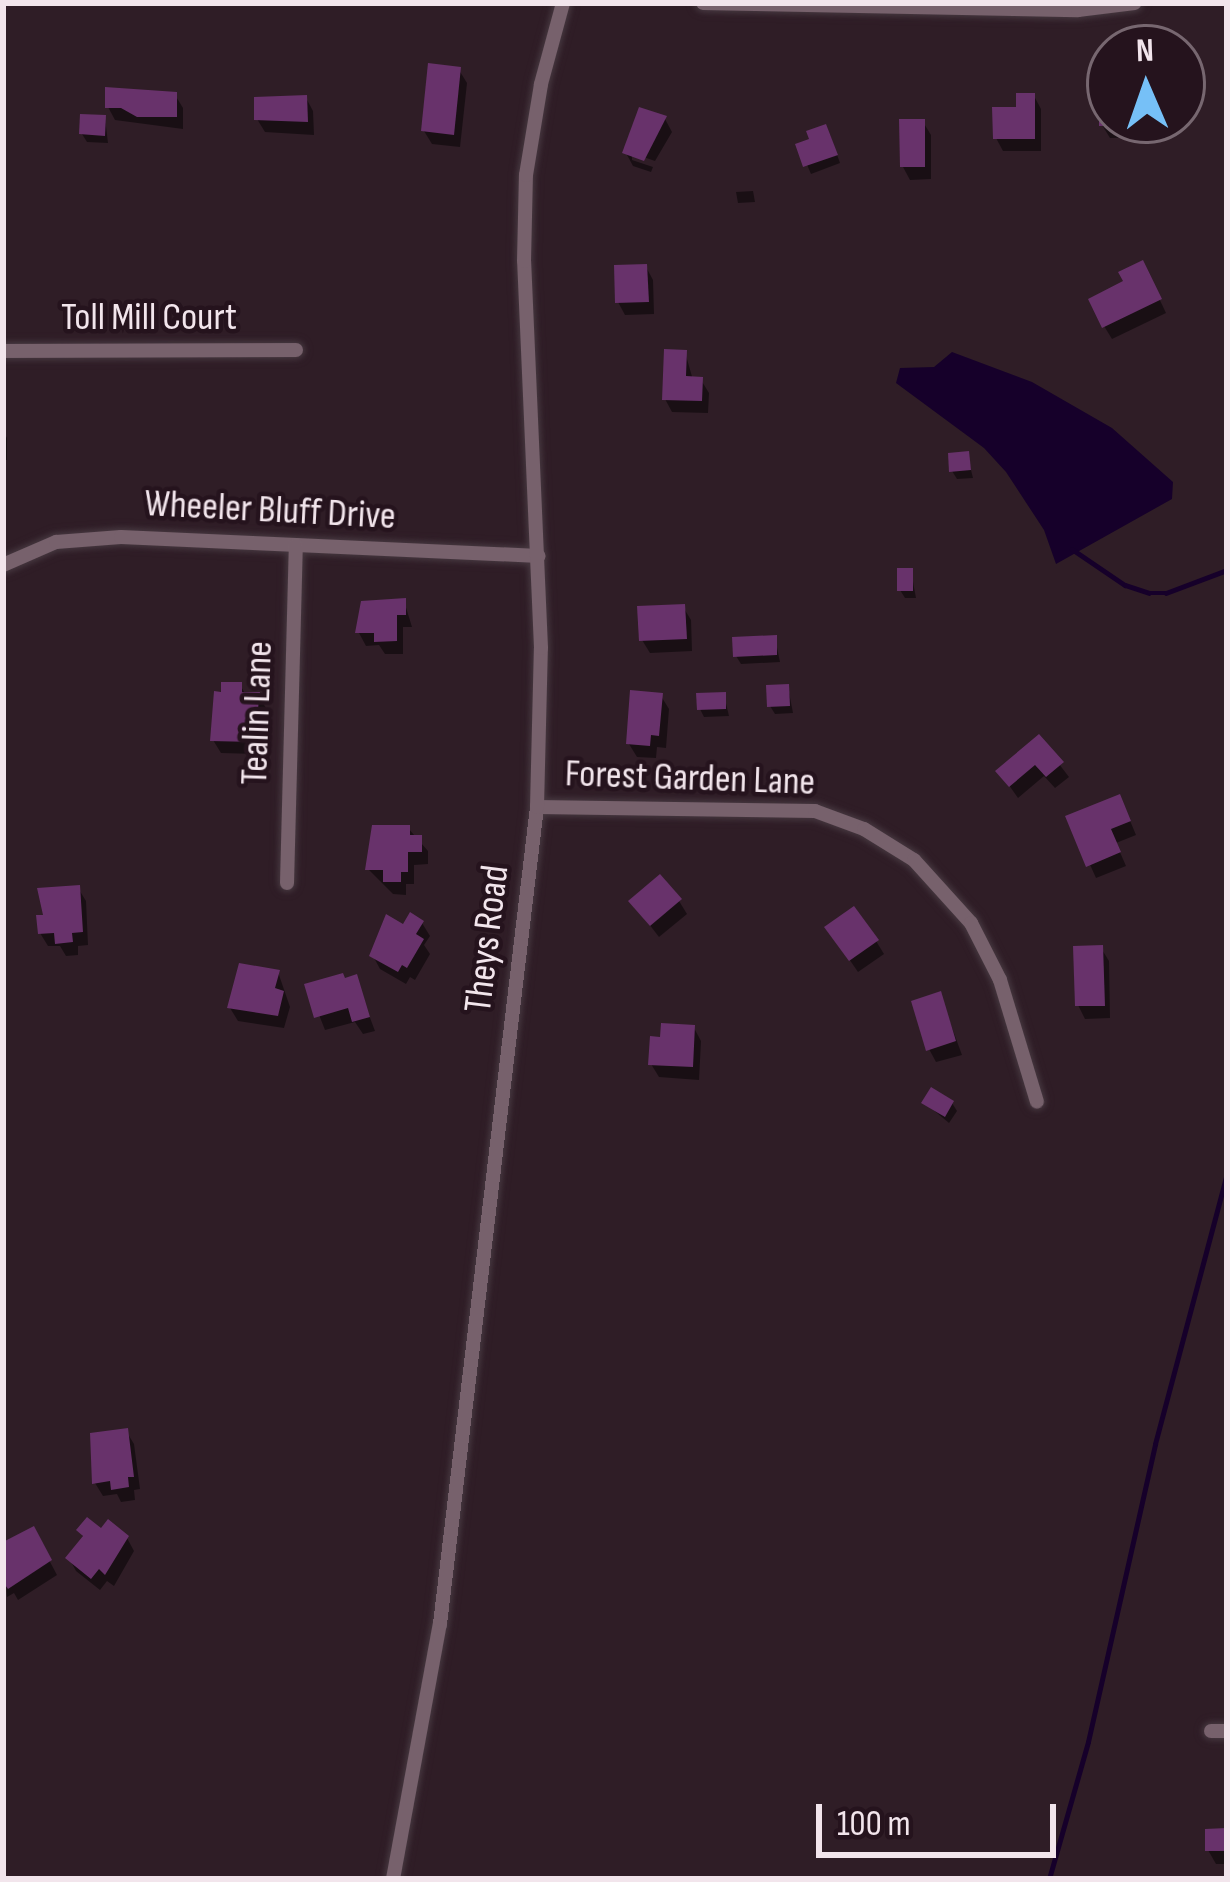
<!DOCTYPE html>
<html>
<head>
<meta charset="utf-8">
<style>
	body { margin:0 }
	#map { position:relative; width:1230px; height:1882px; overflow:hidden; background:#2f1d26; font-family:"Sofia Sans Condensed",sans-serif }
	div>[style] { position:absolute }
	.water>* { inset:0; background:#16002a }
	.shadow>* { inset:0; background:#0007 }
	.stream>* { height:4.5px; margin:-2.25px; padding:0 2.25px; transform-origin:2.25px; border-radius:2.25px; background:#16002a }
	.building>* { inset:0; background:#68326b }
	.roads { filter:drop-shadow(0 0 3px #463840) drop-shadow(0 0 3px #463840) }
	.minor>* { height:14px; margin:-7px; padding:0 7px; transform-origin:7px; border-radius:7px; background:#77616c }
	span { translate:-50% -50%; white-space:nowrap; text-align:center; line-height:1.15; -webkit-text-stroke:9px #25131d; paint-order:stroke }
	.street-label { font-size:39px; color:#f2e5ec }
	.frame { position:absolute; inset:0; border:6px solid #f2e5ec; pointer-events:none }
	.north { position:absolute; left:1086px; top:24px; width:120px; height:120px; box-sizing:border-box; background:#25131d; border:3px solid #776770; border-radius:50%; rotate:358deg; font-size:33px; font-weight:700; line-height:48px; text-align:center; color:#f2e5ec }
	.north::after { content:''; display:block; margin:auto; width:42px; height:54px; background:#76c0f7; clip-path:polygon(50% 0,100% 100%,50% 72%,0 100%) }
	.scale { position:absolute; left:816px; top:1804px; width:240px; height:54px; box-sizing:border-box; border:6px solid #f2e5ec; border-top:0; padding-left:15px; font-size:36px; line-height:42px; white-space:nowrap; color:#f2e5ec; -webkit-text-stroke:9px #25131d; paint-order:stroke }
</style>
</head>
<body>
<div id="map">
	<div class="water">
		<div style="clip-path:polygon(952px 352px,1032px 382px,1112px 428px,1173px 482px,1172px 499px,1056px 564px,1044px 530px,1006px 472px,984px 448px,896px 383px,900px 368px,934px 367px)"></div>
	</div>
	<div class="shadow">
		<div style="clip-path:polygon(459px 70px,467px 83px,460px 147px,432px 144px,424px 131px)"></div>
		<div style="clip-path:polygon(1110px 90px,1110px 120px,1149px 120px,1150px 137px,1110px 138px,1102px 125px)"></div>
		<div style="clip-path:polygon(175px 95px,183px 108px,183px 129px,115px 120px,108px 107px)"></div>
		<div style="clip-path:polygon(1034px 96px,1041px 109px,1041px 151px,1003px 151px,996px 138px)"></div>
		<div style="clip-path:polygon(306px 98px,313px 111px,314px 135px,265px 132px,257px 119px)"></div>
		<div style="clip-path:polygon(105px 118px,108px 143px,87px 142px,82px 134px)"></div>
		<div style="clip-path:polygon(665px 119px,672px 132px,655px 161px,632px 153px,632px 160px,653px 167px,651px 172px,633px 166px,626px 153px)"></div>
		<div style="clip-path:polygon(923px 122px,931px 135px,931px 179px,910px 180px,903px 167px)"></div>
		<div style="clip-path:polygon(830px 135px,840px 163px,811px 174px,799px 146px)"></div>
		<div style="clip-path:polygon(753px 191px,755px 202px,738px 203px,736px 192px)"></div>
		<div style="clip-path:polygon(646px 267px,653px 280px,654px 314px,625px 315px,618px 302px)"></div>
		<div style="clip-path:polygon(1149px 277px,1166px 313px,1112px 339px,1104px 326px,1127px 283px)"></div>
		<div style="clip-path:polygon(685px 352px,693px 380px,701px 380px,709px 393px,708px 413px,672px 412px,665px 399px)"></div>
		<div style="clip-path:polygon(3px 431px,7px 438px,7px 460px,3px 460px)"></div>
		<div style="clip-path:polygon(967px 454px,973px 478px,957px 479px,952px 471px)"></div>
		<div style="clip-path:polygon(911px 571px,916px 598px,905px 598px,900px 590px)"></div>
		<div style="clip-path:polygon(404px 601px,412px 627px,403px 627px,403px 654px,385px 654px,379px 645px,366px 646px,359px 633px)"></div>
		<div style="clip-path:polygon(683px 607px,691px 620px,692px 651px,650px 653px,642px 640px)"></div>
		<div style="clip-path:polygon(775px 638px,780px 662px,741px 664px,736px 656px)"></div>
		<div style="clip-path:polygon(223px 685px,240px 685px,246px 695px,258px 695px,266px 708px,261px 754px,221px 753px,213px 740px,214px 712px)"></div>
		<div style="clip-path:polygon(788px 687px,793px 713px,775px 714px,770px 706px)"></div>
		<div style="clip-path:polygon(724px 695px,729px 716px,704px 717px,700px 709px)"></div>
		<div style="clip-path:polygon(661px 696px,669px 709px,666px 748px,657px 747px,656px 758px,637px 757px,629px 744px)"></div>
		<div style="clip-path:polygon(1039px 738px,1069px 777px,1055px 788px,1044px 776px,1018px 798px,999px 771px)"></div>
		<div style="clip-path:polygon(1126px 811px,1136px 835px,1116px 843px,1126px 866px,1096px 878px,1069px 818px)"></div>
		<div style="clip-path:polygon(408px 828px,428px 851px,428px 864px,414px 865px,414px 884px,406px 884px,406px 895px,393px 894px,368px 869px)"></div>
		<div style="clip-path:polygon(78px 888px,86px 901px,88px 945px,78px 946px,78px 955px,66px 956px,60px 946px,48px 946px,40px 933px)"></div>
		<div style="clip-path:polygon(679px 901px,687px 914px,659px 937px,632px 902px)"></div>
		<div style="clip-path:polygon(422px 923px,430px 936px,424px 945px,430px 954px,415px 980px,410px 977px,406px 984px,380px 969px,373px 956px,404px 928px)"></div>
		<div style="clip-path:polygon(836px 940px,876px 941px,884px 954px,858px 972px)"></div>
		<div style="clip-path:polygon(1101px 948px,1109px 961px,1110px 1018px,1085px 1019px,1078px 1005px)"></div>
		<div style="clip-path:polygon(278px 972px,290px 1007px,284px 1028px,238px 1021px,230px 1008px)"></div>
		<div style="clip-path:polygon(355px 978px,375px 1031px,363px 1034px,355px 1022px,325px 1030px,308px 987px)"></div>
		<div style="clip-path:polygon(940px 995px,962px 1055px,936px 1062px,929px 1049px)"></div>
		<div style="clip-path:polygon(694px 1028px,701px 1041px,699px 1080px,659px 1077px,651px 1064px)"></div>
		<div style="clip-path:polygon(925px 1103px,952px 1103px,957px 1111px,949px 1123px)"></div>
		<div style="clip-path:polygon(126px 1431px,134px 1444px,140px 1489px,134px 1490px,135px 1500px,121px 1502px,117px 1494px,103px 1496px,95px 1483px)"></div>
		<div style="clip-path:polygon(33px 1530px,57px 1575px,18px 1600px,14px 1593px,7px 1597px,3px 1545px)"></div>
		<div style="clip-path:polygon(80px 1531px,127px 1538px,134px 1551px,114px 1586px,107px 1581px,100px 1590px,76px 1571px,69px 1558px,84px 1539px)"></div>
		<div style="clip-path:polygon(1227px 1831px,1227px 1864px,1216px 1864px,1208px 1850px)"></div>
	</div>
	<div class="stream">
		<div style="left:1072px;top:549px;width:64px;rotate:34.2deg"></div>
		<div style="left:1125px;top:585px;width:25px;rotate:18deg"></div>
		<div style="left:1149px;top:593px;width:17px"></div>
		<div style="left:1166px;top:593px;width:65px;rotate:-20.7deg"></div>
		<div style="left:1049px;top:1879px;width:142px;rotate:-74.1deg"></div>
		<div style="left:1088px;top:1742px;width:305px;rotate:-77.3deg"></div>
		<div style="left:1155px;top:1444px;width:280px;rotate:-75.1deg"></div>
	</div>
	<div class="building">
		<div style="clip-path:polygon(428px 63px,461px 67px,454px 135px,421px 131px)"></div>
		<div style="clip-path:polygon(105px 87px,177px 92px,177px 117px,137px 117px,121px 108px,105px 108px)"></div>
		<div style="clip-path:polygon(1110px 87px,1110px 120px,1144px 120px,1144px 125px,1099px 126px,1099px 88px)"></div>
		<div style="clip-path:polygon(1016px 93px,1035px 93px,1035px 139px,993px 139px,992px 107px,1016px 107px)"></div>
		<div style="clip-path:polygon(307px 95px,308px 122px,254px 120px,254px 97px)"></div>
		<div style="clip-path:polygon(639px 107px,667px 116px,644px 161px,622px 153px)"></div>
		<div style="clip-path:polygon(80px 114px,106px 115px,105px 136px,79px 134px)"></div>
		<div style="clip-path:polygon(899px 119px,925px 119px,925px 167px,900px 167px)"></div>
		<div style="clip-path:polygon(826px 124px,838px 155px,803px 167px,795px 144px,809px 139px,806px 131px)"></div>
		<div style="clip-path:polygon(1143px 260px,1162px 299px,1102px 328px,1088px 299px,1123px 281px,1118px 272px)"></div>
		<div style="clip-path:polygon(647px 264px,649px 302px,615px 303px,614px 265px)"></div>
		<div style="clip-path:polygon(664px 349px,687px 350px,686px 376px,703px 377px,702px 401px,662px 400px)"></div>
		<div style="clip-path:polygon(969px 451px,971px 470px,949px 472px,948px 453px)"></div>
		<div style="clip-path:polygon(897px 568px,913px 568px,913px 591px,897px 591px)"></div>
		<div style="clip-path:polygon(406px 598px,406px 615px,397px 615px,397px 641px,374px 642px,374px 633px,355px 633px,361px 601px)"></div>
		<div style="clip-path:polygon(685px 604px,687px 639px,639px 641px,637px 606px)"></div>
		<div style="clip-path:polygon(777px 635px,777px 655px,733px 657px,732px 637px)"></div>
		<div style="clip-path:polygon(221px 682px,242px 682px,242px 692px,260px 692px,254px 742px,210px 741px,214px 691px,221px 692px)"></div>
		<div style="clip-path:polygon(789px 684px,790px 706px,767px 707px,766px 685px)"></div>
		<div style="clip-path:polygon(630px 690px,663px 693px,659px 736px,651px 735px,650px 746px,626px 744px)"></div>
		<div style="clip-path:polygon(726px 692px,726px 709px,697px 710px,696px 693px)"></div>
		<div style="clip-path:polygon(1039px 734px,1064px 762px,1046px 777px,1035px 765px,1009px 787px,995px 771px)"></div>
		<div style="clip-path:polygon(1120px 794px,1131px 821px,1111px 829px,1121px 852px,1086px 867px,1065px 816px)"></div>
		<div style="clip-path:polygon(372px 825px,410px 825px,410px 835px,422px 835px,422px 852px,408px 852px,408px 872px,401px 872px,401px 882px,383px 882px,383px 870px,365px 870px)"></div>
		<div style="clip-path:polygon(660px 874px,682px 899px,650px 926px,628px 901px)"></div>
		<div style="clip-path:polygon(80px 885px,83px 932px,72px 933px,73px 942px,55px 944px,54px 933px,38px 934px,36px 915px,43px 915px,37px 888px)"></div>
		<div style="clip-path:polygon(854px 906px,879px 940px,849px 961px,824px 927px)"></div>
		<div style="clip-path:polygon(410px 912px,424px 921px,416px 934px,424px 939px,407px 968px,402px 965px,398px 972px,369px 956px,386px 914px,403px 924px)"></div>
		<div style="clip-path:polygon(1103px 945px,1105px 1006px,1075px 1006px,1073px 946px)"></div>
		<div style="clip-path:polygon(239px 963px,280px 970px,275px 988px,284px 991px,278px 1016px,227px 1008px)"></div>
		<div style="clip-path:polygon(343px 973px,345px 978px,357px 974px,370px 1017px,352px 1022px,348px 1008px,314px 1018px,304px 984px)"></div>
		<div style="clip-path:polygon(941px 991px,956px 1041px,926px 1051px,911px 1001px)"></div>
		<div style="clip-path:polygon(661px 1023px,695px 1025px,693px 1067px,648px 1065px,650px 1036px,660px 1037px)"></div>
		<div style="clip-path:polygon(931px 1087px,954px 1101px,945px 1117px,921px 1103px)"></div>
		<div style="clip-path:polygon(128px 1428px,134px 1477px,128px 1477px,129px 1487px,111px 1490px,110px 1481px,92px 1484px,90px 1433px)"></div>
		<div style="clip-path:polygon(87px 1517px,101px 1528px,108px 1519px,129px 1536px,105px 1575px,99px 1569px,91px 1579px,65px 1558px,83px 1536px,76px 1530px)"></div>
		<div style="clip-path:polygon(34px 1526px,52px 1560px,8px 1589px,3px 1582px,3px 1542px)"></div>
		<div style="clip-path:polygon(1227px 1828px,1227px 1851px,1205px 1851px,1205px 1829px)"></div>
	</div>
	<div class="roads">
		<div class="minor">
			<div style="left:703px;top:3px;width:375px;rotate:1.1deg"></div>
			<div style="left:1078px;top:10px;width:57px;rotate:-7deg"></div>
			<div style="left:3px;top:351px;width:293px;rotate:-0.2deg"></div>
			<div style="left:3px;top:565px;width:58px;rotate:-23.5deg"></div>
			<div style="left:56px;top:542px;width:65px;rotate:-4.4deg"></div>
			<div style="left:121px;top:537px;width:418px;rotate:2.6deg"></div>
			<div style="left:537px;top:807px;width:278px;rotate:0.8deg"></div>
			<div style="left:815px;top:811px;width:52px;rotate:20.2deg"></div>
			<div style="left:864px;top:829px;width:59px;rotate:31.8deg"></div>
			<div style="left:914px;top:860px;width:85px;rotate:47.9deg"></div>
			<div style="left:971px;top:923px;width:64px;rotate:63deg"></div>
			<div style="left:1000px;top:980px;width:127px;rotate:73.1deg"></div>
			<div style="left:287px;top:883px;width:338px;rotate:-88.5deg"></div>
			<div style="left:1211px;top:1731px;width:16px"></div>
			<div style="left:393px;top:1879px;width:259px;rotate:-79.6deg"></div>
			<div style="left:440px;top:1624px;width:823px;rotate:-83.23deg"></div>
			<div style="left:537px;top:807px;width:159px;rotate:-88.6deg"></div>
			<div style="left:541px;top:648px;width:387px;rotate:-92.5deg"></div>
			<div style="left:524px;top:261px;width:86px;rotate:-88.7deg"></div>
			<div style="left:526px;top:175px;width:92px;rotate:-80.6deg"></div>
			<div style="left:541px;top:84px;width:84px;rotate:-74.8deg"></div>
		</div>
	</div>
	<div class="street-label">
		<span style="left:149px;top:318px">Toll Mill Court</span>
		<span style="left:270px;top:511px;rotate:3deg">Wheeler Bluff Drive</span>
		<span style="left:258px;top:713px;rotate:-88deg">Tealin Lane</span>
		<span style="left:690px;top:779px;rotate:2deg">Forest Garden Lane</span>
		<span style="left:488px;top:939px;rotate:-83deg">Theys Road</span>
	</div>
	<div class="frame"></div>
	<div class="north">N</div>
	<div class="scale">100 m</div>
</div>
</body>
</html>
